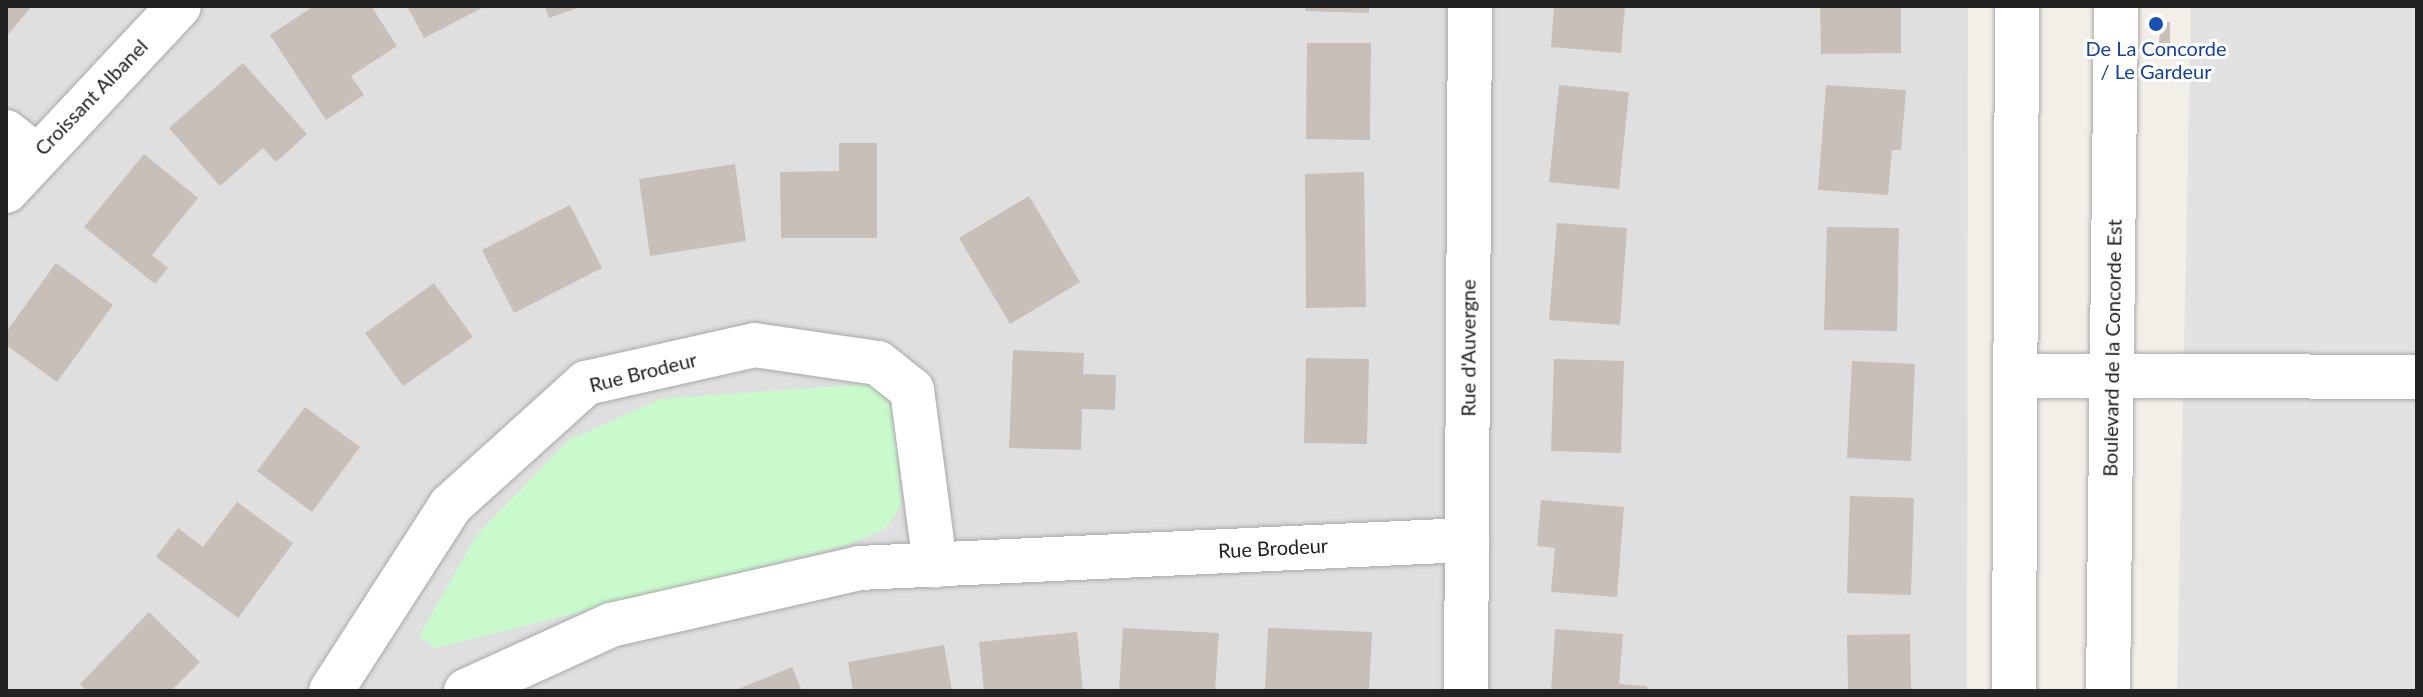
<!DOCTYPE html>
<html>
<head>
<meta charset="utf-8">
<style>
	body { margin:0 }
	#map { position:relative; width:2423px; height:697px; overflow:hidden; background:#f2efe9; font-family:Lato,sans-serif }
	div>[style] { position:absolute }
	.residential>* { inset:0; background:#e0dfdf }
	.park>* { inset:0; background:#c8facc }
	.parking>* { inset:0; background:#e2e2e2 }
	.building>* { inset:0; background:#c7bfb8 }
	.roads { filter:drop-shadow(0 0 2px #a9a9a9) drop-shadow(0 0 2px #a9a9a9) }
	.minor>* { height:44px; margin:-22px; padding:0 22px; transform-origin:22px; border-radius:22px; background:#fff }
	.dots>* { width:22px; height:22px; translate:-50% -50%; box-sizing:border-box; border:4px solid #fff; border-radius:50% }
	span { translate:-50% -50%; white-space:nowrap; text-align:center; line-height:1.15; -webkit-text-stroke:6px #fff; paint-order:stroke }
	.transit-label { font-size:20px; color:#164399 }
	.street-label { font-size:20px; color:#222 }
	.frame { position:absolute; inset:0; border:8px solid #222; pointer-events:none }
</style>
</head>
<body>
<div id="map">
	<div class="residential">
		<div style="clip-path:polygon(6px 6px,1968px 6px,1967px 691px,6px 691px)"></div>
	</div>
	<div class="park">
		<div style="clip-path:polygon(870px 384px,893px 408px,901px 506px,886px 528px,850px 544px,435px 648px,419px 636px,477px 535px,569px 440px,661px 399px)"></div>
	</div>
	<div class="parking">
		<div style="clip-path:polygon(2191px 6px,2417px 6px,2417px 691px,2177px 691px)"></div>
	</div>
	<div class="building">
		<div style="clip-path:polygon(6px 6px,32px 6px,6px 37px)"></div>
		<div style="clip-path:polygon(314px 6px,371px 6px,397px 46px,351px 76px,364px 95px,326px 120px,270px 35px)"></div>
		<div style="clip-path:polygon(407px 6px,486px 6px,424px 38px)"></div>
		<div style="clip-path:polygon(545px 6px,583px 6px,549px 18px)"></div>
		<div style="clip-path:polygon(1306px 6px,1369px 6px,1369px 13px,1305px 11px)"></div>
		<div style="clip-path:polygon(1554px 6px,1625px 6px,1621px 53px,1551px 47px)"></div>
		<div style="clip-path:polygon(1820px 6px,1901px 6px,1901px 53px,1821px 54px)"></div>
		<div style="clip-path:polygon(2160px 22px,2170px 22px,2170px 48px,2159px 48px)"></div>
		<div style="clip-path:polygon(1307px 43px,1371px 43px,1370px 140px,1306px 139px)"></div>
		<div style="clip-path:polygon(243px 63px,307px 134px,276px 162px,263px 148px,220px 186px,169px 128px)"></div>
		<div style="clip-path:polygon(1559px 85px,1629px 92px,1619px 189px,1549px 182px)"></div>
		<div style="clip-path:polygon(1826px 85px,1906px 90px,1901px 150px,1892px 150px,1888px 195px,1818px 190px)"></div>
		<div style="clip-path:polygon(839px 143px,877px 143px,877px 238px,781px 238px,780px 172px,839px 171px)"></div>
		<div style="clip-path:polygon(144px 154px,198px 198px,152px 255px,168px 268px,155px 284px,84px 227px)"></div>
		<div style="clip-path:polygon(735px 164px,746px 241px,650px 256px,639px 179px)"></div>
		<div style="clip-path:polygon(1364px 172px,1366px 307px,1306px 308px,1305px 174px)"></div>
		<div style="clip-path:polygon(1029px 196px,1080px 282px,1010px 324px,959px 238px)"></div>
		<div style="clip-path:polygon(570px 205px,602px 268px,514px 313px,482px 250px)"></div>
		<div style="clip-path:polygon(1557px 223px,1627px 228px,1620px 325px,1549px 320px)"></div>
		<div style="clip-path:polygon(1827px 227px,1899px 228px,1897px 331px,1824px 330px)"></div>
		<div style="clip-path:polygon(56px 263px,113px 305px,57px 382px,6px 345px,6px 332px)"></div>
		<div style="clip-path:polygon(434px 283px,473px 337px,403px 386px,365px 333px)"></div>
		<div style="clip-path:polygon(1013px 350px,1084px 353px,1083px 374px,1116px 375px,1115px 410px,1082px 409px,1081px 450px,1009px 448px)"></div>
		<div style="clip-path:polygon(1306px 358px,1369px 359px,1367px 444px,1304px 443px)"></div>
		<div style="clip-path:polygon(1554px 359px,1624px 361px,1621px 453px,1551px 451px)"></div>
		<div style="clip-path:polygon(1852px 361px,1915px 364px,1911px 461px,1847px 458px)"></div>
		<div style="clip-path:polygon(305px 407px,360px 447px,312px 512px,257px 471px)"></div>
		<div style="clip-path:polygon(1850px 496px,1914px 498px,1911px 595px,1847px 593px)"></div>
		<div style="clip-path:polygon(1541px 500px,1624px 507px,1617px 597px,1551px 592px,1555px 548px,1537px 546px)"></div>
		<div style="clip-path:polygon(237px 502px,293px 543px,238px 618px,156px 557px,178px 528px,203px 547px)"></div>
		<div style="clip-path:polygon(149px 612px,200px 662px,171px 691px,87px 691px,80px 684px)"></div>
		<div style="clip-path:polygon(1123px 628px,1219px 633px,1215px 691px,1119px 690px)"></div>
		<div style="clip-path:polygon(1268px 628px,1372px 632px,1369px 691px,1265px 691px)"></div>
		<div style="clip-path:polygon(1555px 629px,1623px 634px,1619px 684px,1647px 686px,1647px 691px,1551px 691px)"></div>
		<div style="clip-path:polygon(1077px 632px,1083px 691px,984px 691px,979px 642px)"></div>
		<div style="clip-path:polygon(1910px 634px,1911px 691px,1848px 691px,1847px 635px)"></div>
		<div style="clip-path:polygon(944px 645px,952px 691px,853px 691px,848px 662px)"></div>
		<div style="clip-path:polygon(792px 667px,802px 691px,733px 691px)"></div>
	</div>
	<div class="roads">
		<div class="minor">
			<div style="left:6px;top:132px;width:37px;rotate:38deg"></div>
			<div style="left:6px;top:191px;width:253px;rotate:-46.9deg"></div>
			<div style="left:2016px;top:376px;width:401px;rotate:0.1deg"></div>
			<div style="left:331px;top:691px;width:221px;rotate:-57.2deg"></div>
			<div style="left:451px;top:505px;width:182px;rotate:-42.1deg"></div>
			<div style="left:586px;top:383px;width:172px;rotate:-12.7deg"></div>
			<div style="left:754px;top:345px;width:125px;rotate:8.3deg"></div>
			<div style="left:878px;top:363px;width:43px;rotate:38.5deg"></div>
			<div style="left:912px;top:390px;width:177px;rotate:82.5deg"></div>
			<div style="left:466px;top:691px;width:159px;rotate:-24.5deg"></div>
			<div style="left:611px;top:625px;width:254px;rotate:-12.9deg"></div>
			<div style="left:859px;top:568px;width:609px;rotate:-2.64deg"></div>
			<div style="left:1466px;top:691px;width:685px;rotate:-89.67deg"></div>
			<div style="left:2014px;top:691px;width:685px;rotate:-89.75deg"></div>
			<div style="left:2108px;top:691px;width:685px;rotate:-89.33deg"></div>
		</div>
	</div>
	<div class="dots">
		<div style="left:2156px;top:24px;background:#1a4fb4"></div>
	</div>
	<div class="transit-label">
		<span style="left:2156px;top:60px">De La Concorde<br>/ Le Gardeur</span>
	</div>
	<div class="street-label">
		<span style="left:91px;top:97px;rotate:-46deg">Croissant Albanel</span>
		<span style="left:1468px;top:348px;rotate:-90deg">Rue d'Auvergne</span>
		<span style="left:2112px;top:348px;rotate:-89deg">Boulevard de la Concorde Est</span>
		<span style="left:643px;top:372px;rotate:-14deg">Rue Brodeur</span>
		<span style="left:1273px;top:548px;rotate:-3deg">Rue Brodeur</span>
	</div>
	<div class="frame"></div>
</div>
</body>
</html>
